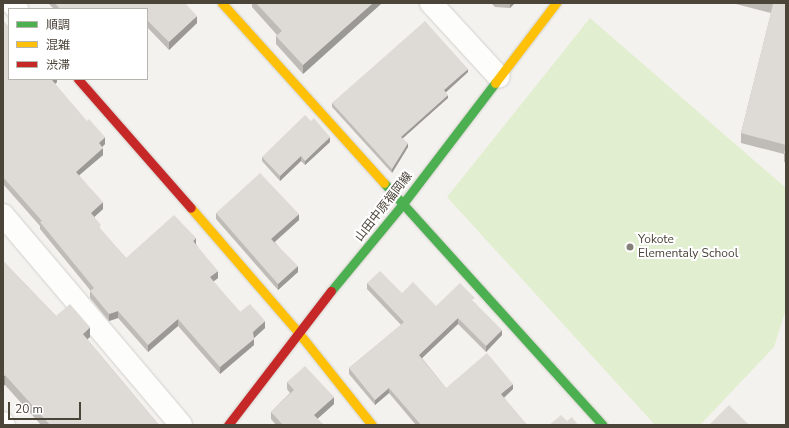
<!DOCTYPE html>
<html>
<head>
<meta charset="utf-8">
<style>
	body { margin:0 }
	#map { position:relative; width:789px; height:428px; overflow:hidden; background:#f4f2ee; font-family:"Nunito Sans","Noto Sans JP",sans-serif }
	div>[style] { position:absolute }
	.green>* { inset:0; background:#e1eecf }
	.roads { filter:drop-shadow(0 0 1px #d2d0cb) drop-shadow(0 0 1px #d2d0cb) }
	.street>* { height:22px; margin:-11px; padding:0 11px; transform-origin:11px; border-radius:11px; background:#fdfdfc }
	.fast>* { height:9px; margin:-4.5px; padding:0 4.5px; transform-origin:4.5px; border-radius:4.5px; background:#4caf50 }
	.slow>* { height:9px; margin:-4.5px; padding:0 4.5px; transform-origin:4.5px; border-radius:4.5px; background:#ffc107 }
	.jam>* { height:9px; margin:-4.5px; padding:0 4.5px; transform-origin:4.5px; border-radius:4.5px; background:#c62828 }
	.wall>* { inset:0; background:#bfbcb8 }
	.shaded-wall>* { inset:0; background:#9b9996 }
	.building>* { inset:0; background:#dedbd6 }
	.dots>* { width:11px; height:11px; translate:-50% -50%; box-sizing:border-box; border:2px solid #fff; border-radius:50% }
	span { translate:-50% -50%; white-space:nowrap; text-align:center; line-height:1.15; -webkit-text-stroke:4px #fff; paint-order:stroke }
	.street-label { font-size:12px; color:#4b4439 }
	.poi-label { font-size:12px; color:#4b4439 }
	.left { translate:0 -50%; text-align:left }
	.frame { position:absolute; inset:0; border:4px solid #4b4439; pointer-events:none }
	.legend { position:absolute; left:8px; top:8px; width:140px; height:72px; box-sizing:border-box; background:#fff; border:1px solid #b7b4b0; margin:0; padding:5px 7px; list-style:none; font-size:12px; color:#4b4439 }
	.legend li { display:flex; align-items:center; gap:8px; height:20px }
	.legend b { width:20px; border:1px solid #b7b4b0 }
	.scale { position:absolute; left:8px; top:402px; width:73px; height:18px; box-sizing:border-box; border:2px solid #4b4439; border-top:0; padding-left:5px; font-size:12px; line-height:14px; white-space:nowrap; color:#4b4439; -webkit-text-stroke:3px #fff; paint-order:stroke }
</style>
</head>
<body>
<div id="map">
	<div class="green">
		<div style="clip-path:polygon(590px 18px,786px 188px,786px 309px,774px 347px,700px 425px,655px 425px,447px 197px)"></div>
	</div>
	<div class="roads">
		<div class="street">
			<div style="left:12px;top:3px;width:8px;rotate:50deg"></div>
			<div style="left:431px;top:3px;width:100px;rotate:47.4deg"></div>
			<div style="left:3px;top:215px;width:275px;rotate:49.7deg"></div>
			<div style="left:3px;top:423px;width:2px;rotate:63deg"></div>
		</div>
		<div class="fast">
			<div style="left:384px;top:183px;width:326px;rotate:47.9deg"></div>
			<div style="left:331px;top:291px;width:112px;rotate:-50.5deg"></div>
			<div style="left:402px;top:205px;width:153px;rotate:-52.7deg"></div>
		</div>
		<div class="slow">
			<div style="left:222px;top:3px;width:242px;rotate:48deg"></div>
			<div style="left:495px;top:83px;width:101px;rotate:-52.7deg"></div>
			<div style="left:191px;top:208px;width:164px;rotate:49.2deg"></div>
			<div style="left:298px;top:332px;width:119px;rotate:51.5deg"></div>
		</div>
		<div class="jam">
			<div style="left:78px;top:79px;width:171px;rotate:48.8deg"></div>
			<div style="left:228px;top:425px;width:169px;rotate:-52.5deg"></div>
		</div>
	</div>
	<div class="wall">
		<div style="clip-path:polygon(48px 3px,185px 3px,197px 23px,169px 50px,147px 27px,147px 9px,54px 9px)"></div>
		<div style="clip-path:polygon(252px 3px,382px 3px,303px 74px,276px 44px,276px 36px,277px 35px,252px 7px)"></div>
		<div style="clip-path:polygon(491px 3px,515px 3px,510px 8px,495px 7px)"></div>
		<div style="clip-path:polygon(732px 3px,786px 3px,786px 163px,784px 162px,784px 154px,741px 143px,741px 133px,771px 13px)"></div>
		<div style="clip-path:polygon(3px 20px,9px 79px,57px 79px,57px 82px,55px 84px,105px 144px,102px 147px,103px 155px,79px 175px,103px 209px,94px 217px,101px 230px,126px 258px,196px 244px,218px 278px,213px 282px,240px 312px,265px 328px,254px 338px,254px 345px,220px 374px,178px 326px,148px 352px,118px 318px,109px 321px,90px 298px,90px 290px,40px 229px,40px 226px,3px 184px)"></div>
		<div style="clip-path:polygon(468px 72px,446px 92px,448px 98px,402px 138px,408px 147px,392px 173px,332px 107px,332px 103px)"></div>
		<div style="clip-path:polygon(330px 142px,305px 165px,301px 161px,280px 181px,262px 161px,262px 157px)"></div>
		<div style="clip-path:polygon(216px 213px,299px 220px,275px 242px,298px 272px,278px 290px,216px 219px)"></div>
		<div style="clip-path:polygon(3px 261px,56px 316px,90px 337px,87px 339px,159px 425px,41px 425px,5px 385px)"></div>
		<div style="clip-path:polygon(367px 283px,402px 293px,436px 306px,475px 303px,502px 335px,486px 352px,458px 324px,422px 358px,446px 388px,513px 389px,504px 398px,527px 425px,416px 425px,389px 393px,375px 405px,349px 374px,349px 368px,401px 325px,367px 289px)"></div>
		<div style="clip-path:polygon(287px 382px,334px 404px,317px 419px,324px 425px,276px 425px,271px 419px,271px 412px,290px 393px,287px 389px)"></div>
	</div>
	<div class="shaded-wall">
		<div style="clip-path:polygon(373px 3px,382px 3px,303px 74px,303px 65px)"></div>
		<div style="clip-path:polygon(510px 3px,515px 3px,510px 8px)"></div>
		<div style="clip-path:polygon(197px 16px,197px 23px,169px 50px,169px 42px)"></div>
		<div style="clip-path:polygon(468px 69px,468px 72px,444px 94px,444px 90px)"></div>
		<div style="clip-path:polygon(53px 79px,57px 79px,57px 82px,52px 87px,52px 80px)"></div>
		<div style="clip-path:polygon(448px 95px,448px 98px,401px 140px,401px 137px)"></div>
		<div style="clip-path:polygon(105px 137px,105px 144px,99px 150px,99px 143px)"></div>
		<div style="clip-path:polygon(330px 137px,330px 142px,305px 165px,305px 161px)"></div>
		<div style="clip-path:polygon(408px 143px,408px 147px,392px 173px,392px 169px)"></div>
		<div style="clip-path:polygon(103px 148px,103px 155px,76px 178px,76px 172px)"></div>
		<div style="clip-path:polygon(301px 156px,301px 161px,280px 181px,280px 176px)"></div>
		<div style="clip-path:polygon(103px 202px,103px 209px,91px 220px,91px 213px)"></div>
		<div style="clip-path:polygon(299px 214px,299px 220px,271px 245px,271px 239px)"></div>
		<div style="clip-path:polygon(196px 238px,196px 245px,193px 241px)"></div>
		<div style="clip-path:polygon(298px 266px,298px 272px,278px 290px,278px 284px)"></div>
		<div style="clip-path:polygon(218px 271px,218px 278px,210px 284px,210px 277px)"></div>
		<div style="clip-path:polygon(118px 311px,118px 318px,109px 321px,109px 314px)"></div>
		<div style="clip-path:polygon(458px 318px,458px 324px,419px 361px,419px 355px)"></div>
		<div style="clip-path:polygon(178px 319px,178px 326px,148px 352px,148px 345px)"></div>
		<div style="clip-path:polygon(265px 321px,265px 328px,253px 339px,253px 332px)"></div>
		<div style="clip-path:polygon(90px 327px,90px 337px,83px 343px,83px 334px)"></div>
		<div style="clip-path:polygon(502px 330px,502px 335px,486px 352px,486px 346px)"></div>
		<div style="clip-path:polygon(254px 339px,254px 345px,220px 374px,220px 367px)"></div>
		<div style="clip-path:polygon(5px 375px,5px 385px,3px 386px,3px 377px)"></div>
		<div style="clip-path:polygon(513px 384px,513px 389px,501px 400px,501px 394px)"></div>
		<div style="clip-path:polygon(389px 388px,389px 393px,375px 405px,375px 400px)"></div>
		<div style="clip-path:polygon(334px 397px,334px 404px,314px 422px,314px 415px)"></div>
	</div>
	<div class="building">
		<div style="clip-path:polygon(55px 3px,185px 3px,197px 16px,169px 42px,147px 20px,147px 9px,60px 9px)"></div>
		<div style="clip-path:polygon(256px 3px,373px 3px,303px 65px,276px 36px,282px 31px)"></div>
		<div style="clip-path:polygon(769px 3px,786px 3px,786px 145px,741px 133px,773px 4px)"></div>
		<div style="clip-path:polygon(3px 20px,9px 27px,9px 79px,53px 79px,52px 80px,87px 121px,89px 119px,105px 137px,99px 143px,103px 148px,76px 172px,103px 202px,91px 213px,101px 225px,99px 227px,126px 258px,174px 215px,196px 238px,193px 241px,218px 271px,210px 277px,240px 312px,250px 304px,265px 321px,253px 332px,254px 339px,220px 367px,178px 319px,148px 345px,118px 311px,109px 314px,90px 291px,94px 288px,40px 222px,42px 221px,3px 177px)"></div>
		<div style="clip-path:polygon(425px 21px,468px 69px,444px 90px,448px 95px,401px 137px,408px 143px,392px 169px,332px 103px)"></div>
		<div style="clip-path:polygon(305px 115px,311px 121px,314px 118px,330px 137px,305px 161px,301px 156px,280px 176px,262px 157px)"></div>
		<div style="clip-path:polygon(786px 146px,786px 153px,784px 153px)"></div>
		<div style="clip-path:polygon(260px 173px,299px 214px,271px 239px,298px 266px,278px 284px,216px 213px)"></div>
		<div style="clip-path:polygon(3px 261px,56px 316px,70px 304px,90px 327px,83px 334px,159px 425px,50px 425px,5px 375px,3px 377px)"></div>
		<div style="clip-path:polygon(380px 271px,402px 293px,413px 282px,436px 306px,460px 283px,475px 298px,472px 300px,502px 330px,486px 346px,458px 318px,419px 355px,446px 388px,487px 353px,513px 384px,501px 394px,527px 425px,421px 425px,389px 388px,375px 400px,349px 368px,404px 322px,367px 283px)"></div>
		<div style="clip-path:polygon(305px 366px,334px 397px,314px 415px,324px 425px,283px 425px,271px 412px,294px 390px,287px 382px)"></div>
		<div style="clip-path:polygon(729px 405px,749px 425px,709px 425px)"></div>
		<div style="clip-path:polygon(561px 415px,567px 421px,572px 417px,578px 425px,549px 425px)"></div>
	</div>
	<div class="dots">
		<div style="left:630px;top:247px;background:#868178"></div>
	</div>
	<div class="street-label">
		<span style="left:384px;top:207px;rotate:-52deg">山田中原福岡線</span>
	</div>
	<div class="poi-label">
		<span class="left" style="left:638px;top:247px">Yokote<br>Elementaly School</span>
	</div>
	<div class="frame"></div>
	<ul class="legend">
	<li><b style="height:5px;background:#4caf50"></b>順調</li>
	<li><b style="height:5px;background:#ffc107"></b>混雑</li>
	<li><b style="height:5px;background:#c62828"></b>渋滞</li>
	</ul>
	<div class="scale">20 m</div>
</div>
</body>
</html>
